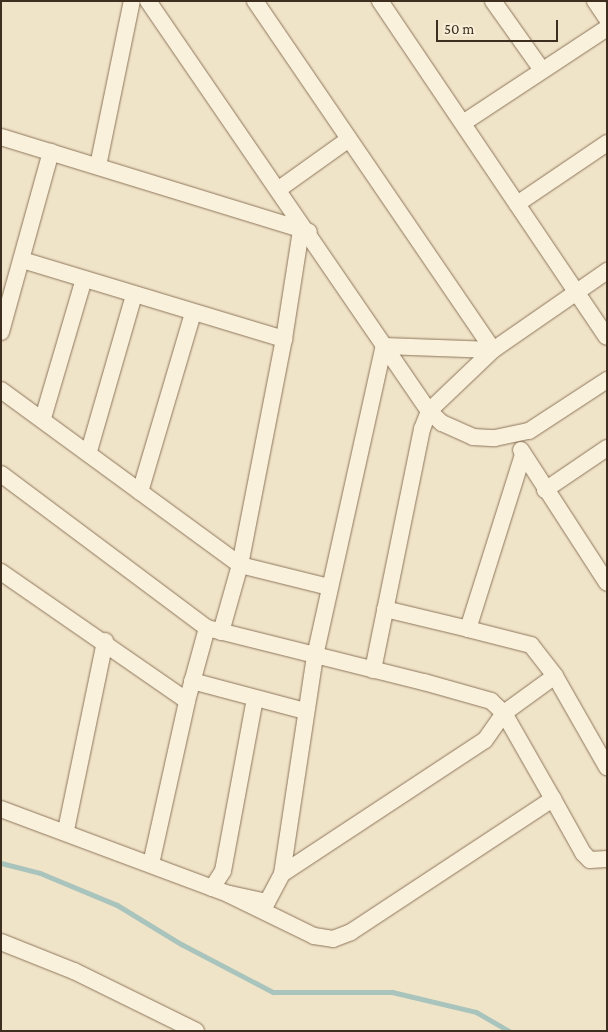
<!DOCTYPE html>
<html>
<head>
<meta charset="utf-8">
<style>
	body { margin:0 }
	#map { position:relative; width:608px; height:1032px; overflow:hidden; background:#f0e4c8; font-family:"Crimson Pro",serif }
	div>[style] { position:absolute }
	.stream>* { height:5px; margin:-2.5px; padding:0 2.5px; transform-origin:2.5px; border-radius:2.5px; background:#a9c4bc }
	.roads { filter:drop-shadow(0 0 1px #8d765c) drop-shadow(0 0 1px #8d765c) }
	.minor>* { height:16px; margin:-8px; padding:0 8px; transform-origin:8px; border-radius:8px; background:#faf1dc }
	span { translate:-50% -50%; white-space:nowrap; text-align:center; line-height:1.15; -webkit-text-stroke:4.5px #f7eed8; paint-order:stroke }
	.frame { position:absolute; inset:0; border:2px solid #3d2e20; pointer-events:none }
	.scale { position:absolute; left:436px; top:20px; width:122px; height:22px; box-sizing:border-box; border:2px solid #3d2e20; border-top:0; padding-left:6px; font-size:15px; line-height:18px; white-space:nowrap; color:#3d2e20; -webkit-text-stroke:4px #f7eed8; paint-order:stroke }
</style>
</head>
<body>
<div id="map">
	<div class="stream">
		<div style="left:1px;top:863px;width:40px;rotate:14.4deg"></div>
		<div style="left:40px;top:873px;width:83px;rotate:22.6deg"></div>
		<div style="left:117px;top:905px;width:75px;rotate:31.4deg"></div>
		<div style="left:181px;top:944px;width:104px;rotate:27.6deg"></div>
		<div style="left:273px;top:992px;width:119px"></div>
		<div style="left:392px;top:992px;width:86px;rotate:13.4deg"></div>
		<div style="left:476px;top:1012px;width:38px;rotate:30deg"></div>
	</div>
	<div class="roads">
		<div class="minor">
			<div style="left:148px;top:1px;width:497px;rotate:55.6deg"></div>
			<div style="left:429px;top:411px;width:18px;rotate:43deg"></div>
			<div style="left:442px;top:423px;width:34px;rotate:24deg"></div>
			<div style="left:473px;top:437px;width:22px;rotate:3deg"></div>
			<div style="left:495px;top:438px;width:35px;rotate:-12deg"></div>
			<div style="left:529px;top:431px;width:93px;rotate:-33.2deg"></div>
			<div style="left:255px;top:1px;width:422px;rotate:55.7deg"></div>
			<div style="left:493px;top:350px;width:88px;rotate:136.4deg"></div>
			<div style="left:429px;top:411px;width:19px;rotate:111deg"></div>
			<div style="left:422px;top:429px;width:246px;rotate:101.5deg"></div>
			<div style="left:380px;top:1px;width:405px;rotate:56deg"></div>
			<div style="left:493px;top:1px;width:85px;rotate:54.6deg"></div>
			<div style="left:595px;top:1px;width:22px;rotate:56deg"></div>
			<div style="left:463px;top:123px;width:173px;rotate:-33.4deg"></div>
			<div style="left:1px;top:137px;width:322px;rotate:17.1deg"></div>
			<div style="left:98px;top:166px;width:168px;rotate:-78.4deg"></div>
			<div style="left:279px;top:189px;width:86px;rotate:-35.5deg"></div>
			<div style="left:517px;top:204px;width:109px;rotate:-34.1deg"></div>
			<div style="left:22px;top:260px;width:274px;rotate:16.8deg"></div>
			<div style="left:1px;top:332px;width:187px;rotate:-74.5deg"></div>
			<div style="left:1px;top:390px;width:296px;rotate:36.2deg"></div>
			<div style="left:240px;top:565px;width:92px;rotate:13.9deg"></div>
			<div style="left:43px;top:418px;width:145px;rotate:-73.6deg"></div>
			<div style="left:521px;top:450px;width:158px;rotate:57.1deg"></div>
			<div style="left:89px;top:451px;width:162px;rotate:-73.9deg"></div>
			<div style="left:1px;top:474px;width:257px;rotate:36.8deg"></div>
			<div style="left:207px;top:628px;width:224px;rotate:14deg"></div>
			<div style="left:424px;top:682px;width:70px;rotate:15.8deg"></div>
			<div style="left:491px;top:701px;width:18px;rotate:43deg"></div>
			<div style="left:504px;top:713px;width:33px;rotate:125deg"></div>
			<div style="left:485px;top:740px;width:243px;rotate:146.6deg"></div>
			<div style="left:282px;top:874px;width:32px;rotate:118deg"></div>
			<div style="left:267px;top:902px;width:40px;rotate:-168deg"></div>
			<div style="left:545px;top:490px;width:75px;rotate:-34.1deg"></div>
			<div style="left:140px;top:492px;width:187px;rotate:-73.5deg"></div>
			<div style="left:1px;top:572px;width:226px;rotate:34.7deg"></div>
			<div style="left:385px;top:609px;width:85px;rotate:13.5deg"></div>
			<div style="left:468px;top:629px;width:182px;rotate:-72.5deg"></div>
			<div style="left:468px;top:629px;width:65px;rotate:14.3deg"></div>
			<div style="left:531px;top:645px;width:39px;rotate:52deg"></div>
			<div style="left:221px;top:632px;width:70px;rotate:-74.2deg"></div>
			<div style="left:240px;top:565px;width:230px;rotate:-79deg"></div>
			<div style="left:284px;top:339px;width:109px;rotate:-81.1deg"></div>
			<div style="left:192px;top:681px;width:117px;rotate:14.9deg"></div>
			<div style="left:553px;top:799px;width:62px;rotate:60.9deg"></div>
			<div style="left:583px;top:853px;width:10px;rotate:45deg"></div>
			<div style="left:590px;top:860px;width:17px;rotate:-3deg"></div>
			<div style="left:1px;top:809px;width:242px;rotate:20.5deg"></div>
			<div style="left:228px;top:894px;width:96px;rotate:26deg"></div>
			<div style="left:314px;top:936px;width:19px;rotate:9deg"></div>
			<div style="left:333px;top:939px;width:19px;rotate:-21deg"></div>
			<div style="left:351px;top:932px;width:242px;rotate:-33.4deg"></div>
			<div style="left:553px;top:799px;width:99px;rotate:-119.7deg"></div>
			<div style="left:504px;top:713px;width:63px;rotate:-36deg"></div>
			<div style="left:555px;top:676px;width:105px;rotate:60.3deg"></div>
			<div style="left:66px;top:830px;width:193px;rotate:-78.3deg"></div>
			<div style="left:151px;top:864px;width:167px;rotate:-77.5deg"></div>
			<div style="left:187px;top:701px;width:76px;rotate:-74.7deg"></div>
			<div style="left:282px;top:874px;width:220px;rotate:-81.4deg"></div>
			<div style="left:315px;top:656px;width:318px;rotate:-77.5deg"></div>
			<div style="left:384px;top:346px;width:109px;rotate:2.1deg"></div>
			<div style="left:493px;top:350px;width:139px;rotate:-34.7deg"></div>
			<div style="left:212px;top:888px;width:20px;rotate:-57deg"></div>
			<div style="left:223px;top:871px;width:175px;rotate:-79.5deg"></div>
			<div style="left:1px;top:942px;width:79px;rotate:21.7deg"></div>
			<div style="left:74px;top:971px;width:136px;rotate:26.2deg"></div>
		</div>
	</div>
	<div class="frame"></div>
	<div class="scale">50 m</div>
</div>
</body>
</html>
